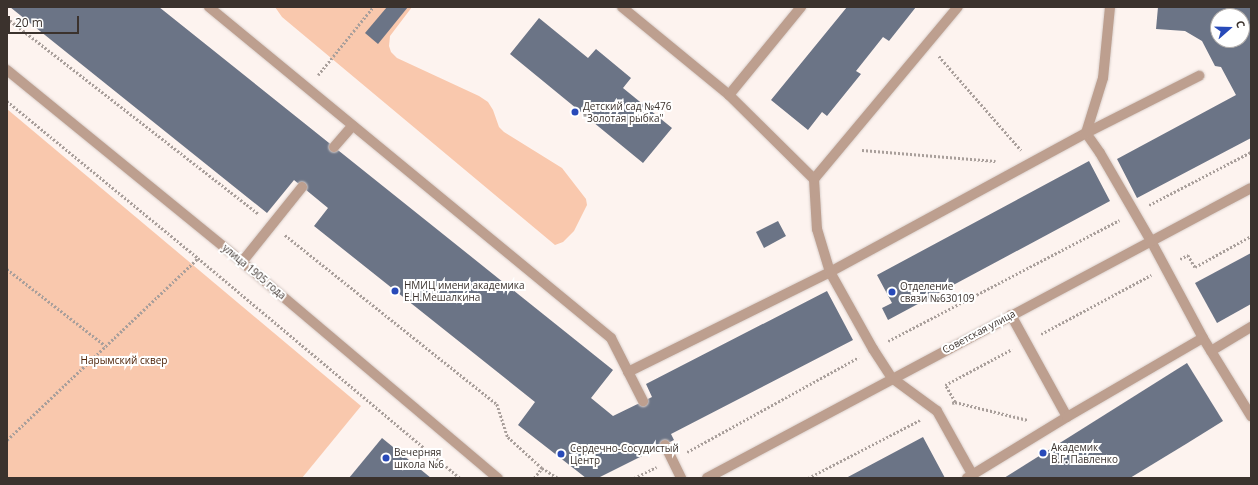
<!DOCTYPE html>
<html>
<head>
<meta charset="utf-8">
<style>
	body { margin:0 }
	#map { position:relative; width:1258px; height:485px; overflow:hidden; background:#fdf3ef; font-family:"Open Sans",sans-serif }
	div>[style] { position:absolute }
	.green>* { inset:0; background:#f9c8ad }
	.building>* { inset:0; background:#6b7486 }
	.path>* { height:2.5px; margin-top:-1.25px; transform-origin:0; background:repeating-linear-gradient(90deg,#a99f9b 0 2px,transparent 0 4px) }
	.roads { filter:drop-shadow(0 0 1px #dad0cc) drop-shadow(0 0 1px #dad0cc) }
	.service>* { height:10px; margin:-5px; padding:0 5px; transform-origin:5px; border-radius:5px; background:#bd9f8f }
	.minor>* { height:10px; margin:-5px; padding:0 5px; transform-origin:5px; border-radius:5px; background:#bd9f8f }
	.tertiary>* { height:10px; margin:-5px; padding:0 5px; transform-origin:5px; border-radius:5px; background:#bd9f8f }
	.dots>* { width:11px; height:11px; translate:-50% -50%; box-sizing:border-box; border:2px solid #fff; border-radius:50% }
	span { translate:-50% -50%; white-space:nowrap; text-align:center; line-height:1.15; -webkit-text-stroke:4px #fff; paint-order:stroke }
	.poi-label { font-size:10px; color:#3b322d }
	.left { translate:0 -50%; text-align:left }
	.street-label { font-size:10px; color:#3b322d }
	.park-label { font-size:10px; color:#4c2105 }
	.frame { position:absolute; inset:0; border:8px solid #3b322d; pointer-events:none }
	.north { position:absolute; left:1210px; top:8px; width:40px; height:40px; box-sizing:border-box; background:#fff; border:1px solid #b1adab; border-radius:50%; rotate:70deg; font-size:11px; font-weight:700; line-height:16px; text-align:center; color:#3b322d }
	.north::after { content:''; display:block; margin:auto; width:14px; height:18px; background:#284ab9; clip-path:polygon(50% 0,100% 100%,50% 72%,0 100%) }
	.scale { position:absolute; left:8px; top:16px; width:71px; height:18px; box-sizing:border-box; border:2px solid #3b322d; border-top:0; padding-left:5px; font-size:12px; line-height:14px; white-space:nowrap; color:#3b322d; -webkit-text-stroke:3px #fff; paint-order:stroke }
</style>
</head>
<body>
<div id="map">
	<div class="green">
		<div style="clip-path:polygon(275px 7px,412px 7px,390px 36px,389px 46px,391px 52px,397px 58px,479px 96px,488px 102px,493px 110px,499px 127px,504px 132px,562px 168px,586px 199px,587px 205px,574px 231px,563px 242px,555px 245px,282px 17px)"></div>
		<div style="clip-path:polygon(7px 109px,361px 406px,302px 478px,7px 478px)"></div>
	</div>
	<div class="building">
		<div style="clip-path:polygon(10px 7px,159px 7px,613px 370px,591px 398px,613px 416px,652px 397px,646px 384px,827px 291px,853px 340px,671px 434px,674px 440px,598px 478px,586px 478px,518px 425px,535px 402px,314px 226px,328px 208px,294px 180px,267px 213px)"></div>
		<div style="clip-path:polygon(387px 7px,408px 7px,378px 44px,365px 33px)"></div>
		<div style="clip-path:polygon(847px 7px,916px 7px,889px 41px,883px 37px,856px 71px,861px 74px,827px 116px,822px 112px,808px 130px,771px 100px)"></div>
		<div style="clip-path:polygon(evenodd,1158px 7px,1251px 7px,1251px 138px,1137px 198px,1117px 159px,1236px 95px,1221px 67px,1215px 66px,1202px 41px,1185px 31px,1156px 29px,1158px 7px,1218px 16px,1242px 16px,1242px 40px,1218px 40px,1218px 16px)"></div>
		<div style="clip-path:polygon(539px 18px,588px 58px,596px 49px,631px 78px,623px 88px,672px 128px,643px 163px,510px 54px)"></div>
		<div style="clip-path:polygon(1089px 161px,1110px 201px,888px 320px,882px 308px,892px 303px,877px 275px)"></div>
		<div style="clip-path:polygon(778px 221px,786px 236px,764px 248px,756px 232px)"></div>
		<div style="clip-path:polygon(1251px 253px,1251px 304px,1217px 323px,1195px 283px)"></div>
		<div style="clip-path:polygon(1187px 363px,1223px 421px,1186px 444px,1130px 478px,1004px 478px)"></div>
		<div style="clip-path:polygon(923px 437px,945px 478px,846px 478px,893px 453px)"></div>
		<div style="clip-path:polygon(382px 438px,431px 478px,349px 478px)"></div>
	</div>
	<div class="path">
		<div style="left:7px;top:18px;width:319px;rotate:37.9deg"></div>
		<div style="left:939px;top:56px;width:125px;rotate:48.9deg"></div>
		<div style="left:318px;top:75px;width:87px;rotate:-51deg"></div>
		<div style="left:7px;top:101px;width:247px;rotate:39.4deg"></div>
		<div style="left:198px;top:258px;width:342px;rotate:40deg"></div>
		<div style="left:862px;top:150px;width:134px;rotate:4.7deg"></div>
		<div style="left:1149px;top:205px;width:115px;rotate:-27.5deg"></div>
		<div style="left:285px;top:235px;width:271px;rotate:38.6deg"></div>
		<div style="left:497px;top:404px;width:35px;rotate:72deg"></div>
		<div style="left:508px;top:437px;width:46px;rotate:42.4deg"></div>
		<div style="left:542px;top:468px;width:19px;rotate:32deg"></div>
		<div style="left:1180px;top:259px;width:9px;rotate:-27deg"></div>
		<div style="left:1188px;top:255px;width:14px;rotate:60deg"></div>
		<div style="left:1195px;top:267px;width:64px;rotate:-29deg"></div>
		<div style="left:7px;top:269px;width:125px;rotate:37.9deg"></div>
		<div style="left:1041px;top:334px;width:125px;rotate:-28.2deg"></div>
		<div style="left:888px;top:341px;width:261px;rotate:-27.6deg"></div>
		<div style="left:955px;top:402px;width:75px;rotate:13.9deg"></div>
		<div style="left:952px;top:403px;width:3px;rotate:-18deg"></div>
		<div style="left:955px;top:402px;width:20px;rotate:-120deg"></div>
		<div style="left:945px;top:385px;width:76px;rotate:-28.2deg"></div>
		<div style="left:7px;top:440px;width:264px;rotate:-43.6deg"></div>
		<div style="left:687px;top:452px;width:196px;rotate:-28.9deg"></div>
		<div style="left:534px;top:478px;width:13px;rotate:-51deg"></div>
		<div style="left:634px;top:478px;width:25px;rotate:-26deg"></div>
		<div style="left:808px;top:478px;width:126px;rotate:-27.4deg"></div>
	</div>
	<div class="roads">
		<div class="service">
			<div style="left:209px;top:7px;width:521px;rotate:39.47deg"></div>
			<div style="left:611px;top:338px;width:71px;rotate:63.1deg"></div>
			<div style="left:622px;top:7px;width:139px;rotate:39.4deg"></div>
			<div style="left:729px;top:95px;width:120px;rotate:44.7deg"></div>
			<div style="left:814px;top:179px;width:50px;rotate:86.6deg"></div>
			<div style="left:817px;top:229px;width:45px;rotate:73.2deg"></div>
			<div style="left:830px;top:272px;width:88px;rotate:60.8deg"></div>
			<div style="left:873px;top:349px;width:35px;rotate:57deg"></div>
			<div style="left:892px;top:378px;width:56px;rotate:36.3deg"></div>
			<div style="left:937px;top:411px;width:72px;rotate:60.9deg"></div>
			<div style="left:1110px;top:7px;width:71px;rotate:95.6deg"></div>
			<div style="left:1103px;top:78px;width:58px;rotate:107.2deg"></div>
			<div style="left:1086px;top:133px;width:24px;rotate:55deg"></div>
			<div style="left:1100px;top:153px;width:102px;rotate:59.9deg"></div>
			<div style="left:1151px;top:241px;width:110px;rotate:61.8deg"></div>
			<div style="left:1203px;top:338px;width:92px;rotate:58.4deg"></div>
			<div style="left:729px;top:95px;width:114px;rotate:-50.7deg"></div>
			<div style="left:334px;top:147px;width:28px;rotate:-49deg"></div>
			<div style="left:814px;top:179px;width:224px;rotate:-50.1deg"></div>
			<div style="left:242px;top:262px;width:96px;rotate:-51.3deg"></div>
			<div style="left:1011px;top:315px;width:116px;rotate:61.2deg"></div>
			<div style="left:1211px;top:351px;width:47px;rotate:-31deg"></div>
			<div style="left:628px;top:372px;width:225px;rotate:-26.3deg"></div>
			<div style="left:830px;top:272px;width:291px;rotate:-28.5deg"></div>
			<div style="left:1086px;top:133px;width:127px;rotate:-26.8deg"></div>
			<div style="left:665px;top:445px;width:37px;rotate:64deg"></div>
			<div style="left:967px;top:478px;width:117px;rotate:-31.4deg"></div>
			<div style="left:1067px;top:417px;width:157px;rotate:-30.2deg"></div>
		</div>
		<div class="minor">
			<div style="left:7px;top:70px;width:303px;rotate:39.2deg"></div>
			<div style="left:242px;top:262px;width:335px;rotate:40.2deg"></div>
		</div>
		<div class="tertiary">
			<div style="left:707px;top:478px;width:616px;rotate:-28.06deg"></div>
		</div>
	</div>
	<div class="dots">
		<div style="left:575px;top:112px;background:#284ab9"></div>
		<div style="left:395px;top:291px;background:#284ab9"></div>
		<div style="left:892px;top:292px;background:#284ab9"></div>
		<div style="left:1043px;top:453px;background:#284ab9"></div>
		<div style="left:561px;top:454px;background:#284ab9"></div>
		<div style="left:386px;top:458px;background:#284ab9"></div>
	</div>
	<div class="poi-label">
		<span class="left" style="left:583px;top:112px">Детский сад №476<br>"Золотая рыбка"</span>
		<span class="left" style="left:404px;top:291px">НМИЦ имени академика<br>Е.Н.Мешалкина</span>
		<span class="left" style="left:900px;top:292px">Отделение<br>связи №630109</span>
		<span class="left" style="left:1051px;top:453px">Академик<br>В.Г. Павленко</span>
		<span class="left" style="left:570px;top:454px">Сердечно-Сосудистый<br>Центр</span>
		<span class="left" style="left:394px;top:458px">Вечерняя<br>школа №6</span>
	</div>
	<div class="street-label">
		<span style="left:254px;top:272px;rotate:40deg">улица 1905 года</span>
		<span style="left:979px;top:332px;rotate:-28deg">Советская улица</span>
	</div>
	<div class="park-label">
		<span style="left:124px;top:361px">Нарымский сквер</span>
	</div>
	<div class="frame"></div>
	<div class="north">С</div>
	<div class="scale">20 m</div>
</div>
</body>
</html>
